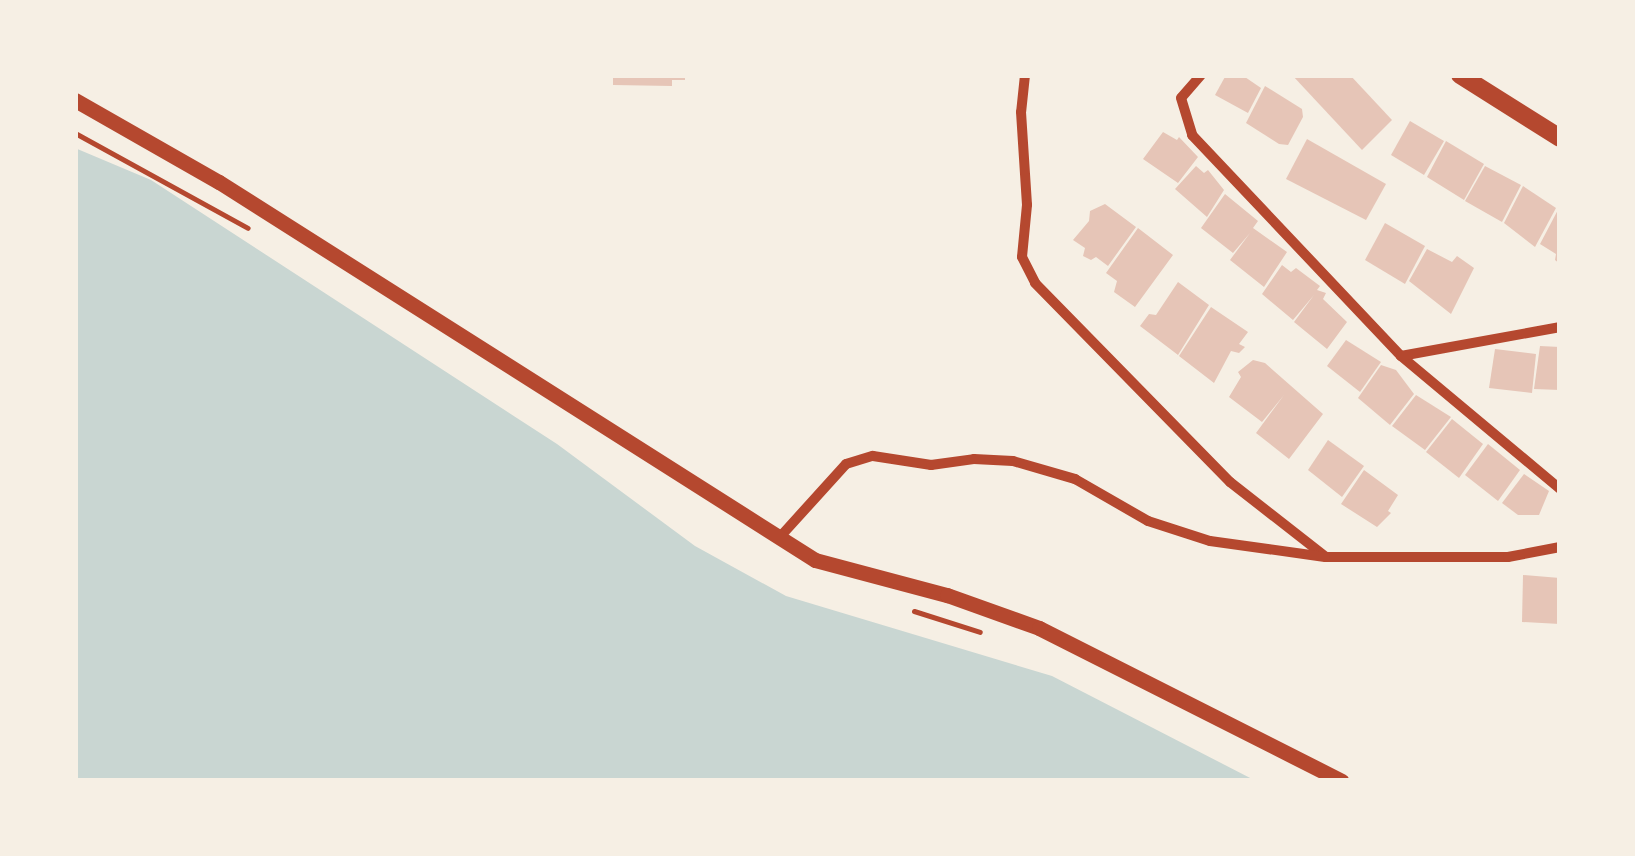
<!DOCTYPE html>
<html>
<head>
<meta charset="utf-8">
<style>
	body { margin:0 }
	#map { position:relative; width:1635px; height:856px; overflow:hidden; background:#f6efe4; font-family:"Exo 2",sans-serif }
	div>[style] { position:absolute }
	.water>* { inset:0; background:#c9d6d2 }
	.building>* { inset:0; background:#e6c5b7 }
	.path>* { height:5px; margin:-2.5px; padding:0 2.5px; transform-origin:2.5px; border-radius:2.5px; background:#b5482f }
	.minor>* { height:10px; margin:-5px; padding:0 5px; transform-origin:5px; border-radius:5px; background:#b5482f }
	.tertiary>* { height:15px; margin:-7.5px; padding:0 7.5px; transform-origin:7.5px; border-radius:7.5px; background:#b5482f }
	.secondary>* { height:18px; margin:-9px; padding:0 9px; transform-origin:9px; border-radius:9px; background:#b5482f }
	span { translate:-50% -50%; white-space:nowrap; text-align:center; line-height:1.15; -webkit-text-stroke:9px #f6efe4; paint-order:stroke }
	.frame { position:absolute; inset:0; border:78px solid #f6efe4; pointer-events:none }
</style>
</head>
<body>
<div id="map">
	<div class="water">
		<div style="clip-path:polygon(75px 148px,151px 180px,557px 444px,695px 546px,786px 596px,1052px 676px,1256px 781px,75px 781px)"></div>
	</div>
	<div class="building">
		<div style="clip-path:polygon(613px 75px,685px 75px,685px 80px,672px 80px,672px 86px,613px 85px)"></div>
		<div style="clip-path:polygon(1226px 75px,1242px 75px,1261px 88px,1248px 113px,1215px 95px)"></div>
		<div style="clip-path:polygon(1292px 75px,1350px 75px,1392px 120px,1362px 150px)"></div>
		<div style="clip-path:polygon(1265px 86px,1302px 109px,1303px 117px,1288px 145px,1279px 144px,1246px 123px)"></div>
		<div style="clip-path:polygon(1410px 121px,1444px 141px,1424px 175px,1391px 155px)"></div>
		<div style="clip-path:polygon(1163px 132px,1177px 140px,1179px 137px,1198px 157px,1178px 183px,1143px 159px)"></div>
		<div style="clip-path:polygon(1307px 139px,1386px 184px,1366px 220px,1286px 179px)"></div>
		<div style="clip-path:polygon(1446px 141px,1484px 164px,1464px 200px,1427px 177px)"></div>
		<div style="clip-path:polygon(1196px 166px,1204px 173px,1208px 170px,1224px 190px,1207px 217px,1175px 189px)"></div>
		<div style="clip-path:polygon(1485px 166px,1521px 185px,1502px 222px,1465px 201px)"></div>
		<div style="clip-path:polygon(1523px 186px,1556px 208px,1535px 247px,1504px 223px)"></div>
		<div style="clip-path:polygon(1225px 194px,1258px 221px,1253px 228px,1287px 252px,1264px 287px,1230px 260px,1250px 233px,1233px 253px,1201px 228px)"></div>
		<div style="clip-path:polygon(1105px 204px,1136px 227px,1108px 266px,1096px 257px,1091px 260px,1083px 256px,1085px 248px,1073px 240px,1089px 221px,1090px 211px)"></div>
		<div style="clip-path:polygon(1560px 206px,1560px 264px,1555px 260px,1556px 254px,1540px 244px)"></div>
		<div style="clip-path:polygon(1385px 223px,1425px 246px,1405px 284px,1365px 260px)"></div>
		<div style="clip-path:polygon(1138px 228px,1173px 255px,1135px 307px,1114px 292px,1117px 281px,1106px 273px)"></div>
		<div style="clip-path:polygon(1427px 249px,1452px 262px,1457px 256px,1474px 268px,1451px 314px,1409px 281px)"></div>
		<div style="clip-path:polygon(1282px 265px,1291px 272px,1296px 268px,1320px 286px,1317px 290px,1326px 293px,1323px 299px,1347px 322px,1327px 349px,1294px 322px,1314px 295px,1293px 320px,1262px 294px)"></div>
		<div style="clip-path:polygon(1178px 282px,1209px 305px,1178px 355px,1140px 326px,1149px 314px,1156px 315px)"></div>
		<div style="clip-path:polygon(1211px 307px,1248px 332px,1239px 344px,1245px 347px,1239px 353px,1231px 351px,1214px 383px,1179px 356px)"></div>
		<div style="clip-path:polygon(1346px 340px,1381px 362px,1360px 392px,1327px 366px)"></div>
		<div style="clip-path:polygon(1540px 346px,1560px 347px,1560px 390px,1534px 389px)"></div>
		<div style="clip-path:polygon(1495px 349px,1536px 354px,1532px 393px,1489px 388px)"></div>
		<div style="clip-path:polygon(1253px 360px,1265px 363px,1323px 414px,1289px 459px,1256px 433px,1284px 395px,1262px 422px,1229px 397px,1241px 377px,1238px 372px)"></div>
		<div style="clip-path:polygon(1381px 365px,1396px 370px,1414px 394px,1390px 425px,1358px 398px)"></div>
		<div style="clip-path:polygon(1416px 395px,1451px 417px,1425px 450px,1392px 426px)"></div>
		<div style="clip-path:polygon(1452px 419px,1483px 444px,1459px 478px,1426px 452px)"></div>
		<div style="clip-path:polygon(1328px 440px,1364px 466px,1342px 497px,1308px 470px)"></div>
		<div style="clip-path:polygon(1488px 444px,1520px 470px,1498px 501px,1465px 475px)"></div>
		<div style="clip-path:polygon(1364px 470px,1398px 495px,1388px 511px,1391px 513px,1377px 527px,1341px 504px)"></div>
		<div style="clip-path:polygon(1524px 474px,1549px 491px,1539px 515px,1518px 515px,1502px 503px)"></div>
		<div style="clip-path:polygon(1523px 575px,1560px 578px,1560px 624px,1522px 622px)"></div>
	</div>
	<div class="path">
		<div style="left:75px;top:133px;width:197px;rotate:28.8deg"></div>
		<div style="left:914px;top:611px;width:69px;rotate:17.7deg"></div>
	</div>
	<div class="minor">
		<div style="left:1025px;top:75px;width:37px;rotate:96deg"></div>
		<div style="left:1021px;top:112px;width:93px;rotate:86.3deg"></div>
		<div style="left:1027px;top:205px;width:52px;rotate:95.5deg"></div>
		<div style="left:1022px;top:257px;width:29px;rotate:63deg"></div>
		<div style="left:1035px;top:283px;width:279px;rotate:45.6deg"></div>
		<div style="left:1230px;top:482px;width:122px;rotate:38deg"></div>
		<div style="left:1326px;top:557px;width:182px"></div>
		<div style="left:1508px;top:557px;width:53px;rotate:-10.9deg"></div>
		<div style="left:1201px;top:75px;width:30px;rotate:131deg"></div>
		<div style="left:1181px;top:98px;width:39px;rotate:73deg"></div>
		<div style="left:1192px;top:135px;width:304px;rotate:46.6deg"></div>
		<div style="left:1401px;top:356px;width:207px;rotate:39.9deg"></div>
		<div style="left:1401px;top:356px;width:162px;rotate:-10.3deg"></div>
		<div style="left:779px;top:538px;width:100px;rotate:-47.8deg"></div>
		<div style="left:846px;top:464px;width:28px;rotate:-17deg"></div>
		<div style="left:873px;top:456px;width:59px;rotate:8.8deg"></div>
		<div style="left:931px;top:465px;width:43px;rotate:-7.9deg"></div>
		<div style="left:974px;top:459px;width:39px;rotate:3deg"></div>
		<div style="left:1013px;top:461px;width:65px;rotate:16.2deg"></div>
		<div style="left:1075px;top:479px;width:84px;rotate:29.9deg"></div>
		<div style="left:1148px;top:521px;width:65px;rotate:17.9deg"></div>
		<div style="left:1210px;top:541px;width:116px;rotate:7.9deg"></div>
	</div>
	<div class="tertiary">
		<div style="left:75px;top:100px;width:166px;rotate:29.7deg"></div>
		<div style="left:219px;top:182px;width:706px;rotate:32.38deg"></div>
		<div style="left:815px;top:560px;width:137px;rotate:14.9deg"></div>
		<div style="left:947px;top:595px;width:98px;rotate:19.7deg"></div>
		<div style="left:1039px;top:628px;width:339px;rotate:26.8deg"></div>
	</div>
	<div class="secondary">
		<div style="left:1460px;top:75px;width:118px;rotate:32.2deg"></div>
	</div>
	<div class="frame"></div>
</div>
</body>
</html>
